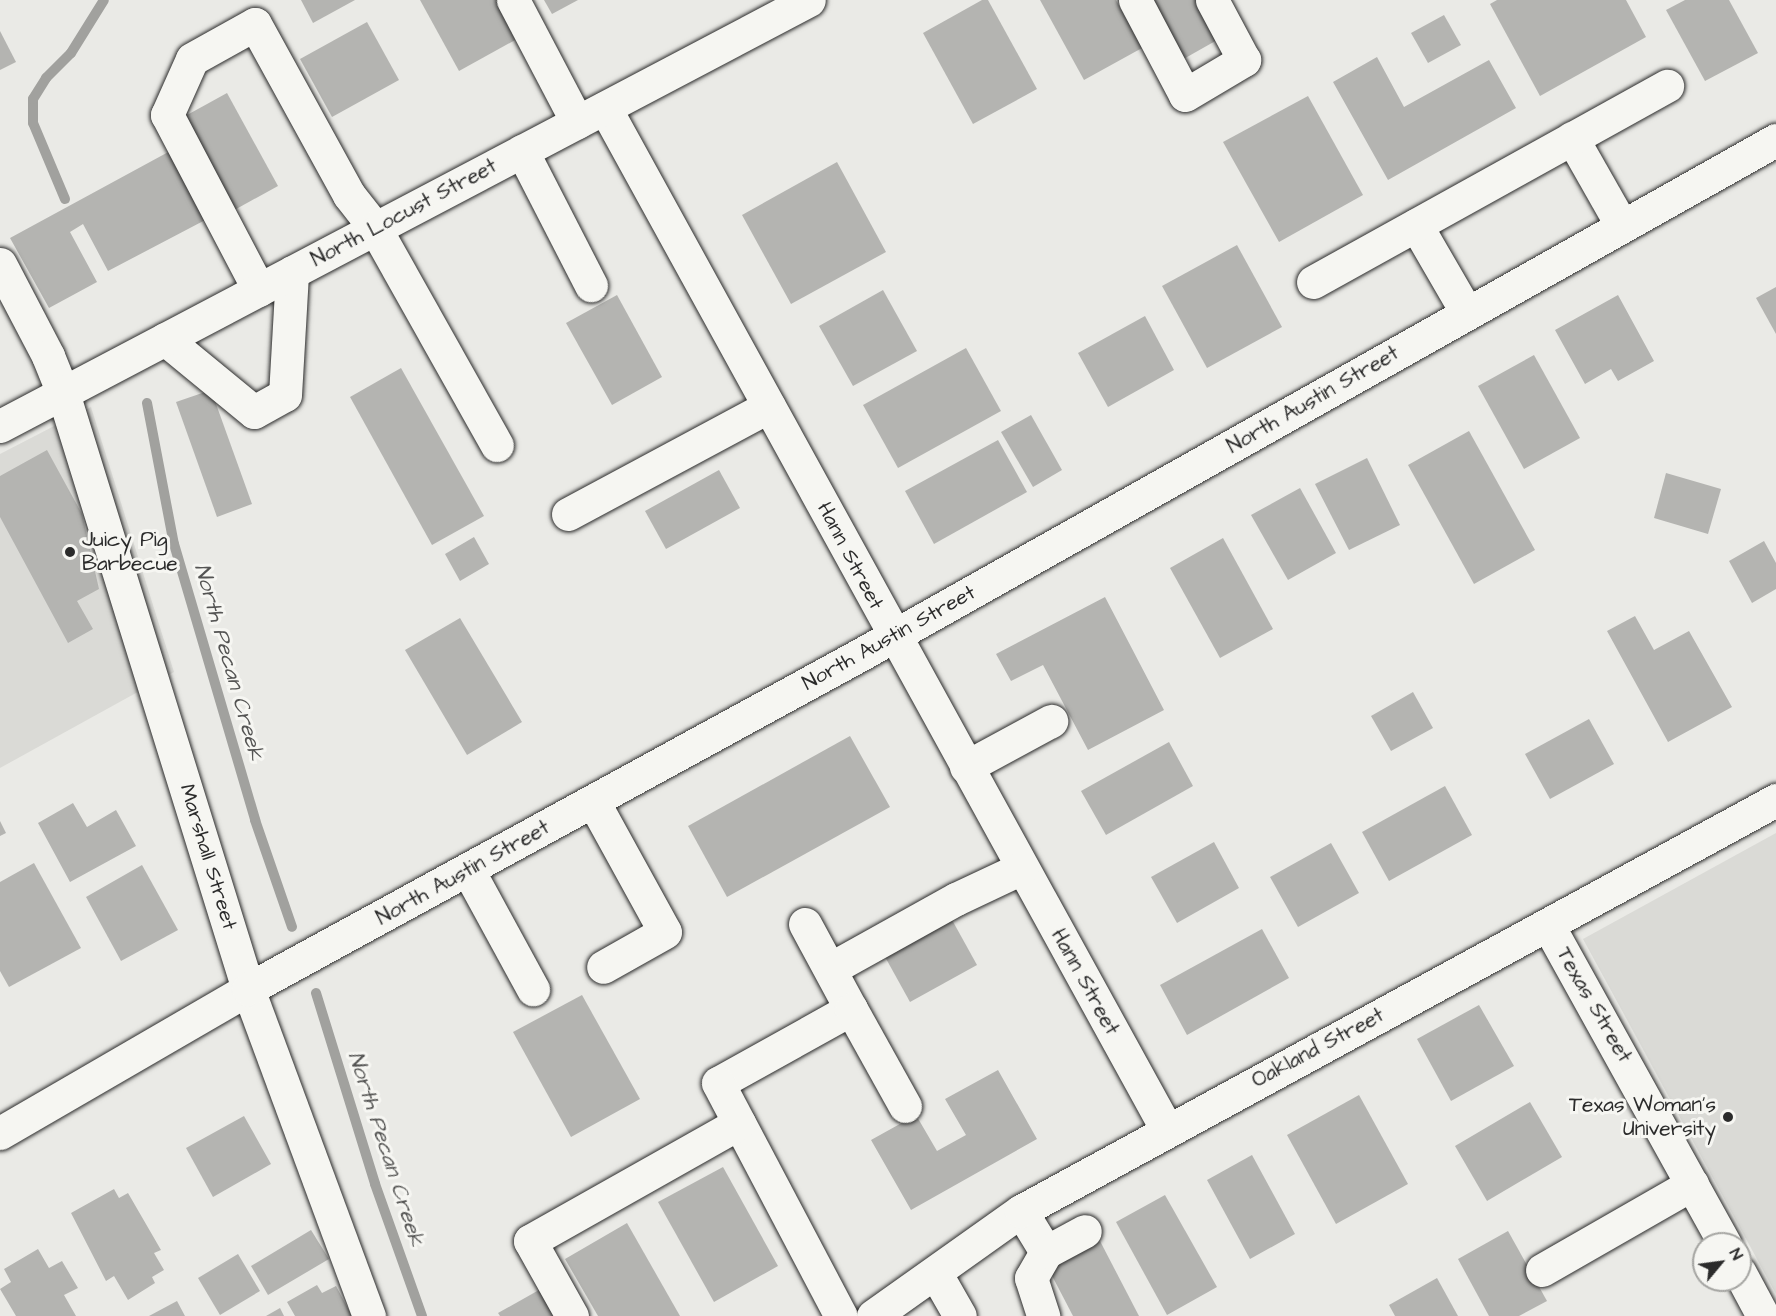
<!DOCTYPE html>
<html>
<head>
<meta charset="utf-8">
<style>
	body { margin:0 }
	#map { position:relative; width:1776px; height:1316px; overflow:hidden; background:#eaeae6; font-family:"Architects Daughter",sans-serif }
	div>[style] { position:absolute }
	.built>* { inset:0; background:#dadad6 }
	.stream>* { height:10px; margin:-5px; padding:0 5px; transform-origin:5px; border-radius:5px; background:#a1a19e }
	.building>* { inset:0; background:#b4b4b1 }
	.roads { filter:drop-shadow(0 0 2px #2b2b2b) drop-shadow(0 0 2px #2b2b2b) }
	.minor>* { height:33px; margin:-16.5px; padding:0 16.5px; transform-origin:16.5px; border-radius:16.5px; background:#f6f6f2 }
	.major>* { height:33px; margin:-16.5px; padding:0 16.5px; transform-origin:16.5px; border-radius:16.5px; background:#f6f6f2 }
	.dots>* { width:16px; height:16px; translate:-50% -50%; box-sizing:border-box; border:3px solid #f6f6f2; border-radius:50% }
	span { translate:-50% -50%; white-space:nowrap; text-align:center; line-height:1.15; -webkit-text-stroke:6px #f6f6f2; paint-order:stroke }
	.street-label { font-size:21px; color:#2b2b2b }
	.poi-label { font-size:21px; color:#2b2b2b }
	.left { translate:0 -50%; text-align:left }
	.right { translate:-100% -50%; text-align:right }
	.water-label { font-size:22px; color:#545453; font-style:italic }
	.north { position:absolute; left:1692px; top:1232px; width:60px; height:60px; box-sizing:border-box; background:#f6f6f2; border:2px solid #a5a5a2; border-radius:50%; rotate:61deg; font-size:16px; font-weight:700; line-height:24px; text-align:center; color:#2b2b2b }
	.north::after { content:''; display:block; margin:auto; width:21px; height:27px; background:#2b2b2b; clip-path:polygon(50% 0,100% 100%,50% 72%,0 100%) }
</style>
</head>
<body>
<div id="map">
	<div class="built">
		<div style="clip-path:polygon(91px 407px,174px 672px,0 768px,0 454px)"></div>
		<div style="clip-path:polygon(1776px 833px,1776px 1294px,1583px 939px)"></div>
	</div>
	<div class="stream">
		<div style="left:65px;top:199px;width:82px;rotate:-112.8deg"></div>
		<div style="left:33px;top:123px;width:24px;rotate:-90deg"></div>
		<div style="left:33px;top:99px;width:25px;rotate:-58deg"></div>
		<div style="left:46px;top:78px;width:35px;rotate:-45deg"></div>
		<div style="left:71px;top:53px;width:62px;rotate:-58.1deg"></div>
		<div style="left:147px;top:403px;width:144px;rotate:79.2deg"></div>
		<div style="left:174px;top:544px;width:288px;rotate:73.6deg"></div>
		<div style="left:255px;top:820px;width:113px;rotate:70.9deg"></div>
		<div style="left:316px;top:993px;width:200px;rotate:72.8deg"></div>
		<div style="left:375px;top:1184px;width:140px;rotate:70.4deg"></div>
	</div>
	<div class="building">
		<div style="clip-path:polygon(301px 0,355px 0,313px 23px)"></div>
		<div style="clip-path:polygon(420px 0,496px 0,517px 39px,459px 71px)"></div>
		<div style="clip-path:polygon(544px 0,578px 0,552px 14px)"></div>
		<div style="clip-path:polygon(982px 0,988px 0,1037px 89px,973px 124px,923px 33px)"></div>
		<div style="clip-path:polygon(1040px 0,1116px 0,1142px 48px,1084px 80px)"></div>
		<div style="clip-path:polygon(1146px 0,1207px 0,1226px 35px,1180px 61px)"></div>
		<div style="clip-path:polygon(1497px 0,1626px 0,1646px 37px,1540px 96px,1490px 4px)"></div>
		<div style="clip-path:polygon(1685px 0,1729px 0,1758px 53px,1705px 81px,1666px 10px)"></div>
		<div style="clip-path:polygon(1444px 15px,1461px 45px,1428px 63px,1411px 33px)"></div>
		<div style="clip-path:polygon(367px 22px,399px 80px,332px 117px,300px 59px)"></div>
		<div style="clip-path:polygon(0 31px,16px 62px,0 70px)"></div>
		<div style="clip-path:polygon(1377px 57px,1404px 107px,1489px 60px,1516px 108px,1388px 180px,1333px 82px)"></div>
		<div style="clip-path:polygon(227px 93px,278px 186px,229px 213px,178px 120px)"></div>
		<div style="clip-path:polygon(1308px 96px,1363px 195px,1279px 242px,1223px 142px)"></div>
		<div style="clip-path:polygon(172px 150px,209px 218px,108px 271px,83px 224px,70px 232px,97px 282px,49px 308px,10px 238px)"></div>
		<div style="clip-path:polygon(837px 162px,886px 252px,791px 304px,742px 215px)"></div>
		<div style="clip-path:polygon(1237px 245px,1282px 327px,1207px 368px,1162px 286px)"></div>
		<div style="clip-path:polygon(1776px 287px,1776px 334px,1756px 298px)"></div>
		<div style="clip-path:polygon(883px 290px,917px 351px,853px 386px,819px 326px)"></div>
		<div style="clip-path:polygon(617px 295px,662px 377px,612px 405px,566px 323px)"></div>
		<div style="clip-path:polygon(1618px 295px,1654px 361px,1618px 381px,1611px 369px,1585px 384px,1555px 330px)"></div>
		<div style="clip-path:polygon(1145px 316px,1174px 370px,1108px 407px,1078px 353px)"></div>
		<div style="clip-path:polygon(966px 348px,1001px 411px,898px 468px,863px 405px)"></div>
		<div style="clip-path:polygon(1534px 355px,1580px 438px,1524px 469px,1478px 386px)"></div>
		<div style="clip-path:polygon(401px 368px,484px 516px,432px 545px,350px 397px)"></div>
		<div style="clip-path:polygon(211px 390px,252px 504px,217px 517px,176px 402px)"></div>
		<div style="clip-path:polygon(1031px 415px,1062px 470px,1033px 487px,1001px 432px)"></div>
		<div style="clip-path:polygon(1469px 431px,1535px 550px,1474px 584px,1408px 465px)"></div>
		<div style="clip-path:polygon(998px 440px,1027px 492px,934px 544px,905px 491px)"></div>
		<div style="clip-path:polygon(47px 450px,82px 514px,99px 589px,77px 601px,93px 629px,68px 643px,0 517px,0 476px)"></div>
		<div style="clip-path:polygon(1367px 458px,1400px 525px,1349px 550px,1315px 484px)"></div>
		<div style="clip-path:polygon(719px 470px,740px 508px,666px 549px,645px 511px)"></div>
		<div style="clip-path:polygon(1666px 473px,1721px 489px,1708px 534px,1654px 518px)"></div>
		<div style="clip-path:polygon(1300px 488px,1336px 553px,1288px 580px,1251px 515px)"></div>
		<div style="clip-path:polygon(474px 537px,489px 564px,460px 581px,445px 554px)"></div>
		<div style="clip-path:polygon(1223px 538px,1273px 629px,1220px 658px,1170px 568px)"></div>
		<div style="clip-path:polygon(1764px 541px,1776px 563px,1776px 589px,1752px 603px,1729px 561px)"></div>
		<div style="clip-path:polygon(1105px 597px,1164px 710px,1088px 750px,1043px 665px,1011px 681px,996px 654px)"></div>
		<div style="clip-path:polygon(1635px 616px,1654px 650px,1689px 631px,1732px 707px,1668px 742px,1607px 631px)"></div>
		<div style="clip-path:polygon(460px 618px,522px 722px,467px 755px,405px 650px)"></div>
		<div style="clip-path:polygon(1413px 692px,1433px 728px,1391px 751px,1371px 716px)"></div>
		<div style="clip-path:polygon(1589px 719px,1614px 764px,1550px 799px,1525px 754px)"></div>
		<div style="clip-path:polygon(850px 736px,890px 807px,727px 897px,688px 826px)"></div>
		<div style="clip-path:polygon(1169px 742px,1193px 786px,1106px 835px,1081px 791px)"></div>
		<div style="clip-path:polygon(1445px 786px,1472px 835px,1389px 881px,1362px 832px)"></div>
		<div style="clip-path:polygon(73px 803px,87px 827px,116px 810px,136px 846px,70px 882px,38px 823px)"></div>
		<div style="clip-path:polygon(0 821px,6px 833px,0 836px)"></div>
		<div style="clip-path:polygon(1214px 842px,1239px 888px,1177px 923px,1151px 877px)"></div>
		<div style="clip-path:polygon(1331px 843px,1359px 893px,1298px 927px,1270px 877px)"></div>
		<div style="clip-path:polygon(34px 863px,81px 948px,9px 987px,0 971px,0 882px)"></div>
		<div style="clip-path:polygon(142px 865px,178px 930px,121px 961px,86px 897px)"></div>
		<div style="clip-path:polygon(946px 909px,977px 965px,910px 1002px,879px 946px)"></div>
		<div style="clip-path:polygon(1262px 929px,1289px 978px,1187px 1035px,1160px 985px)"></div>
		<div style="clip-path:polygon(582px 995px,640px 1099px,571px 1137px,513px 1032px)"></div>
		<div style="clip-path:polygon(1479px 1005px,1514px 1066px,1451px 1101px,1417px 1039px)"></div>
		<div style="clip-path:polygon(998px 1070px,1037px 1139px,911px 1210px,871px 1140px,916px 1115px,937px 1151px,966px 1135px,945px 1099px)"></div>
		<div style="clip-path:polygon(1359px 1095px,1408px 1184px,1336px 1224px,1287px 1135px)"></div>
		<div style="clip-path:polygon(1530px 1102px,1562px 1157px,1487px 1201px,1455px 1146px)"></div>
		<div style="clip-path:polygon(244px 1116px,271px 1164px,213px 1197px,186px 1148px)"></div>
		<div style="clip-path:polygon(1252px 1155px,1295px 1234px,1250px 1259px,1207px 1180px)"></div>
		<div style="clip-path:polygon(723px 1167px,778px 1266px,714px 1302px,658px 1202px)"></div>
		<div style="clip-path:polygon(114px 1189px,119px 1198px,128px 1193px,161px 1250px,154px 1253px,164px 1270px,152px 1277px,155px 1283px,128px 1300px,114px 1276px,106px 1281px,71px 1213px)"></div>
		<div style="clip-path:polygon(1165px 1195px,1217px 1287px,1167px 1315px,1116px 1222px)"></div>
		<div style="clip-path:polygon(627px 1223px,680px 1316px,598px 1316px,565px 1259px)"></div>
		<div style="clip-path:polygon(311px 1230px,329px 1259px,268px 1295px,251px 1266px)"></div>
		<div style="clip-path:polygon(1508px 1231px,1547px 1301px,1519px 1316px,1489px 1316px,1458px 1259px)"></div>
		<div style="clip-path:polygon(1100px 1241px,1139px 1316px,1073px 1316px,1048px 1268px)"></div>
		<div style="clip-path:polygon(38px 1249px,49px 1268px,62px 1261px,78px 1288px,64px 1295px,76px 1316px,16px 1316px,0 1289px,11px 1282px,4px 1269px)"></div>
		<div style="clip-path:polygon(238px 1254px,260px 1291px,220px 1315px,198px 1278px)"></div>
		<div style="clip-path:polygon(1437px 1278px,1458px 1316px,1395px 1316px,1389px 1305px)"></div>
		<div style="clip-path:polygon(317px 1285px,322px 1293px,336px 1286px,352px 1316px,295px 1316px,287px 1302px)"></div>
		<div style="clip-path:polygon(539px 1290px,554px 1316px,500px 1316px,498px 1313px)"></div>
		<div style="clip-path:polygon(177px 1301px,185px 1316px,149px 1316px)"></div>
		<div style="clip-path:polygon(280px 1308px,284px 1316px,266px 1316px)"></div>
	</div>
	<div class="roads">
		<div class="minor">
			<div style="left:513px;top:0;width:138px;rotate:62.3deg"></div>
			<div style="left:1135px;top:0;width:107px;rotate:62.2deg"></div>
			<div style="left:1185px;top:95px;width:69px;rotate:-30.7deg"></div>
			<div style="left:1244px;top:60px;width:68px;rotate:-118.1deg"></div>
			<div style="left:605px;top:108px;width:1166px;rotate:61.19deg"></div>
			<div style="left:1572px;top:138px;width:101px;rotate:60.4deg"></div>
			<div style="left:522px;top:151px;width:151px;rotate:62.8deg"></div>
			<div style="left:1416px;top:225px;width:102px;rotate:59.9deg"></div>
			<div style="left:0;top:264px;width:104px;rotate:62.4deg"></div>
			<div style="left:48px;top:356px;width:40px;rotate:68deg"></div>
			<div style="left:63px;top:393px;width:624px;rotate:72.76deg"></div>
			<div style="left:248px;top:989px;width:349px;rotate:69.7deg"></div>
			<div style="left:1313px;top:282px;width:405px;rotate:-29deg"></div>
			<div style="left:259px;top:290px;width:198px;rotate:-117.7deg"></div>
			<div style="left:167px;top:115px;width:61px;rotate:-65.9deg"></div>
			<div style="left:192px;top:59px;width:72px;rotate:-29.1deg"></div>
			<div style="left:255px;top:24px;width:195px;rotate:61.2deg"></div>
			<div style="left:349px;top:195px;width:42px;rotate:51.8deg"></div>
			<div style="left:375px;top:228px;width:249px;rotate:60.7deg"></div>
			<div style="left:165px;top:339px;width:115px;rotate:39.4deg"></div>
			<div style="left:254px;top:412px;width:35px;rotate:-29deg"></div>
			<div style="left:285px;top:395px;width:123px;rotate:-86.7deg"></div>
			<div style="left:568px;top:514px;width:228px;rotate:-28.2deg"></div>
			<div style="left:966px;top:767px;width:97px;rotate:-28.4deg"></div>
			<div style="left:593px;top:801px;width:149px;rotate:61.2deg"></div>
			<div style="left:665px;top:932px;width:71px;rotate:150.6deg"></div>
			<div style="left:468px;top:870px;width:136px;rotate:61.4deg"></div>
			<div style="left:805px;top:924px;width:97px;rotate:61.6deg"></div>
			<div style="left:851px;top:1009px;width:152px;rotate:150.9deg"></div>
			<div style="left:718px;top:1083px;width:263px;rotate:62.2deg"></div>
			<div style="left:1548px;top:925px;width:365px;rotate:61deg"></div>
			<div style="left:830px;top:969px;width:144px;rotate:-29.1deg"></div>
			<div style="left:956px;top:899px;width:73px;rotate:-25.2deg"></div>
			<div style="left:851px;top:1009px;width:111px;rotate:60.9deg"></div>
			<div style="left:0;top:1133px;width:287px;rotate:-30.1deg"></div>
			<div style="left:248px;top:989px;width:703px;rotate:-28.64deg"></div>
			<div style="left:865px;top:652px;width:1045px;rotate:-29.34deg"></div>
			<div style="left:1021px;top:1211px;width:48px;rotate:58.6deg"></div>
			<div style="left:1046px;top:1252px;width:30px;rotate:120deg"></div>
			<div style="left:1031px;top:1278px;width:40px;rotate:72deg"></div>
			<div style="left:1046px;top:1252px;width:44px;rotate:-28.3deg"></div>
			<div style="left:1542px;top:1270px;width:173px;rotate:-29.8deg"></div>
			<div style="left:1740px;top:1273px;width:49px;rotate:61.9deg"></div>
			<div style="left:936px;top:1274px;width:48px;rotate:60.3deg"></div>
			<div style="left:572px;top:1316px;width:86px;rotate:-119.2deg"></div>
			<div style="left:530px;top:1241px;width:240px;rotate:-29.4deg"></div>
			<div style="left:873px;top:1316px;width:181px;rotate:-35.4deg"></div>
			<div style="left:1021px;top:1211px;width:860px;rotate:-28.56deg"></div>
		</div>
		<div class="major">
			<div style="left:0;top:426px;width:914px;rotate:-27.77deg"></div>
		</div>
	</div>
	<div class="dots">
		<div style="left:70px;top:552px;background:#2b2b2b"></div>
		<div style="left:1728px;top:1117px;background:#2b2b2b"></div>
	</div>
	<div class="street-label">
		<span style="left:404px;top:213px;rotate:-28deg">North Locust Street</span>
		<span style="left:1313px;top:400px;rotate:-30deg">North Austin Street</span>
		<span style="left:850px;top:556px;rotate:62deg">Hann Street</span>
		<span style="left:889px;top:638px;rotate:-29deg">North Austin Street</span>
		<span style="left:208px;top:857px;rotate:73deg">Marshall Street</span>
		<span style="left:463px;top:873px;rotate:-29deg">North Austin Street</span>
		<span style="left:1085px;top:982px;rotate:61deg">Hann Street</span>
		<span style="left:1594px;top:1005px;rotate:60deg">Texas Street</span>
		<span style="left:1318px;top:1048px;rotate:-28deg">Oakland Street</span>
	</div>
	<div class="poi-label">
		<span class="left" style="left:82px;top:552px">Juicy Pig<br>Barbecue</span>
		<span class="right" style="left:1716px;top:1117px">Texas Woman's<br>University</span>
	</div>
	<div class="water-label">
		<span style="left:229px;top:662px;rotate:74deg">North Pecan Creek</span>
		<span style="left:386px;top:1149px;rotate:72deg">North Pecan Creek</span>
	</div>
	<div class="north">N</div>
</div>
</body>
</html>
